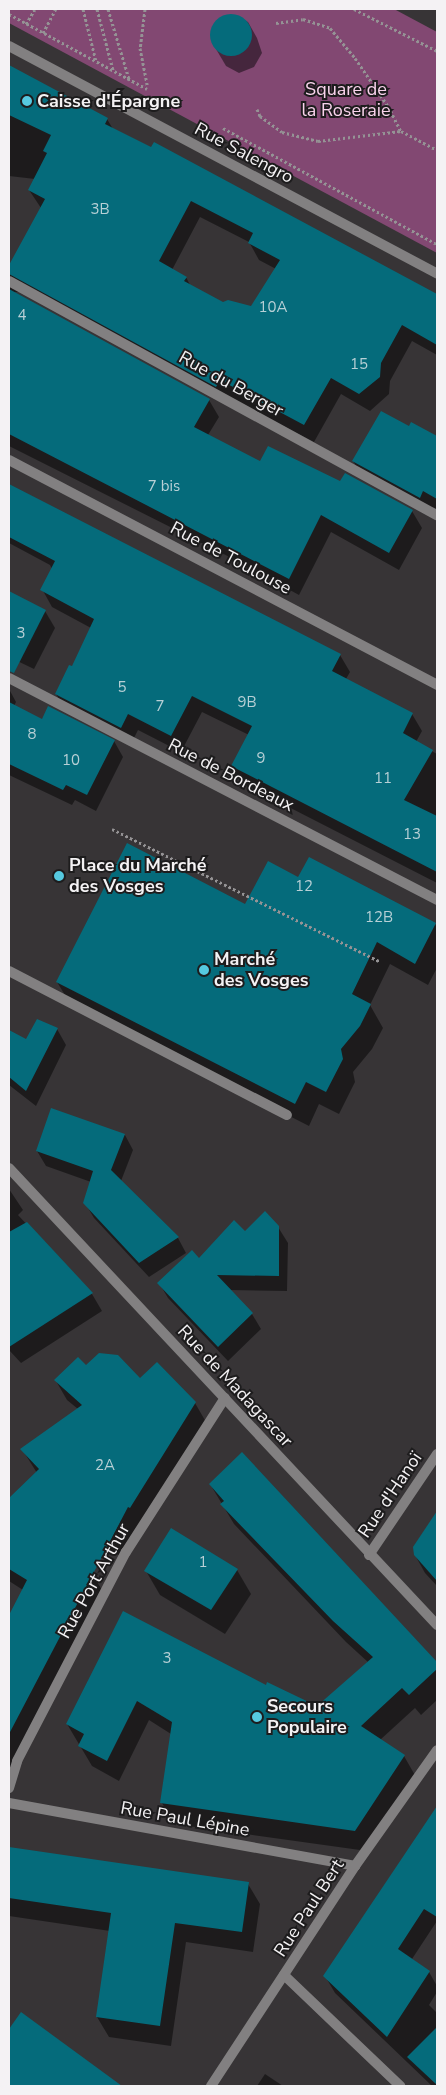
<!DOCTYPE html>
<html>
<head>
<meta charset="utf-8">
<style>
	body { margin:0 }
	#map { position:relative; width:446px; height:2095px; overflow:hidden; background:#373436; font-family:"Nunito Sans",sans-serif }
	div>[style] { position:absolute }
	.green>* { inset:0; background:#824872 }
	.shadow>* { inset:0; background:#0007 }
	.building>* { inset:0; background:#056b7b }
	.round { border-radius:50% }
	.path>* { height:3px; margin-top:-1.5px; transform-origin:0; background:repeating-linear-gradient(90deg,#959395 0 2.5px,transparent 0 5px) }
	.lane>* { height:10px; margin:-5px; padding:0 5px; transform-origin:5px; border-radius:5px; background:#828081 }
	.street>* { height:10px; margin:-5px; padding:0 5px; transform-origin:5px; border-radius:5px; background:#828081 }
	.dots>* { width:14px; height:14px; translate:-50% -50%; box-sizing:border-box; border:2px solid #1d1c1d; border-radius:50% }
	span { translate:-50% -50%; white-space:nowrap; text-align:center; line-height:1.15; -webkit-text-stroke:4px #1d1c1d; paint-order:stroke }
	.number-label { font-size:15px; color:#b8d0d6 }
	.number-label span { -webkit-text-stroke-width:0 }
	.park-label { font-size:18px; color:#f9d3ec }
	.poi-label { font-size:18px; color:#f4f2f4; font-weight:700 }
	.left { translate:0 -50%; text-align:left }
	.street-label { font-size:18px; color:#f4f2f4 }
	.frame { position:absolute; inset:0; border:10px solid #f4f2f4; pointer-events:none }
</style>
</head>
<body>
<div id="map">
	<div class="green">
		<div style="clip-path:polygon(9px 9px,394px 9px,437px 32px,437px 253px,9px 23px)"></div>
	</div>
	<div class="shadow">
		<div style="clip-path:polygon(234px 15px,248px 22px,257px 38px,262px 53px,254px 67px,239px 73px,226px 66px,216px 49px,211px 33px,219px 19px)"></div>
		<div style="clip-path:polygon(evenodd,9px 67px,107px 119px,113px 129px,151px 148px,154px 144px,437px 295px,437px 355px,412px 341px,390px 381px,389px 394px,370px 411px,341px 394px,314px 442px,23px 292px,13px 292px,209px 400px,219px 417px,208px 435px,260px 463px,340px 483px,412px 511px,422px 528px,399px 570px,331px 532px,299px 595px,220px 552px,9px 446px,9px 268px,41px 208px,29px 190px,35px 179px,9px 176px,9px 67px,200px 217px,249px 242px,259px 260px,276px 269px,251px 308px,223px 304px,190px 285px,186px 277px,172px 270px,200px 217px)"></div>
		<div style="clip-path:polygon(412px 424px,437px 438px,437px 509px,432px 507px,429px 513px,363px 477px,353px 461px,409px 428px)"></div>
		<div style="clip-path:polygon(9px 485px,340px 655px,350px 672px,346px 679px,412px 714px,422px 731px,416px 742px,437px 754px,437px 883px,242px 783px,232px 766px,249px 735px,202px 712px,181px 752px,138px 730px,131px 744px,66px 711px,56px 694px,74px 699px,91px 628px,52px 607px,42px 589px,52px 569px,50px 565px,9px 543px)"></div>
		<div style="clip-path:polygon(9px 592px,45px 611px,55px 628px,34px 669px,9px 657px)"></div>
		<div style="clip-path:polygon(9px 689px,16px 702px,14px 706px,42px 721px,114px 741px,123px 757px,96px 811px,75px 800px,72px 805px,9px 775px)"></div>
		<div style="clip-path:polygon(298px 879px,435px 924px,437px 928px,437px 968px,428px 985px,390px 964px,370px 1005px,383px 1028px,372px 1049px,353px 1072px,355px 1082px,339px 1114px,319px 1104px,309px 1126px,71px 1005px,57px 982px,245px 905px)"></div>
		<div style="clip-path:polygon(57px 1029px,66px 1045px,36px 1106px,9px 1085px,9px 1032px,27px 1041px)"></div>
		<div style="clip-path:polygon(125px 1135px,133px 1150px,121px 1181px,178px 1238px,186px 1253px,149px 1277px,94px 1218px,85px 1203px,91px 1182px,46px 1166px,37px 1151px)"></div>
		<div style="clip-path:polygon(9px 1189px,23px 1210px,18px 1215px,92px 1294px,102px 1311px,21px 1363px,9px 1350px)"></div>
		<div style="clip-path:polygon(278px 1227px,288px 1243px,287px 1291px,229px 1290px,252px 1314px,261px 1329px,228px 1361px,168px 1298px,159px 1283px,244px 1233px)"></div>
		<div style="clip-path:polygon(86px 1367px,140px 1380px,195px 1403px,206px 1422px,122px 1557px,33px 1506px,37px 1473px,22px 1449px,78px 1409px,67px 1400px,56px 1381px)"></div>
		<div style="clip-path:polygon(242px 1454px,437px 1664px,437px 1700px,421px 1715px,415px 1708px,380px 1740px,404px 1756px,416px 1777px,367px 1851px,174px 1824px,162px 1803px,171px 1734px,149px 1720px,119px 1781px,92px 1766px,67px 1724px,124px 1613px,266px 1686px,317px 1707px,369px 1663px,346px 1642px,234px 1524px,210px 1484px)"></div>
		<div style="clip-path:polygon(437px 1513px,437px 1586px,425px 1573px,415px 1555px,414px 1547px)"></div>
		<div style="clip-path:polygon(9px 1532px,92px 1573px,103px 1592px,9px 1773px,9px 1625px,23px 1590px,9px 1581px)"></div>
		<div style="clip-path:polygon(237px 1570px,251px 1594px,225px 1634px,160px 1595px,146px 1571px)"></div>
		<div style="clip-path:polygon(437px 1808px,437px 1921px,412px 1959px,429px 1972px,437px 1986px,437px 1992px,429px 2005px,437px 2013px,437px 2086px,432px 2086px,335px 1993px,325px 1976px)"></div>
		<div style="clip-path:polygon(9px 1849px,248px 1884px,260px 1904px,253px 1952px,186px 1942px,171px 2046px,109px 2037px,97px 2017px,110px 1931px,9px 1916px)"></div>
		<div style="clip-path:polygon(21px 2014px,120px 2086px,9px 2086px,9px 2032px)"></div>
		<div style="clip-path:polygon(265px 2074px,283px 2086px,257px 2086px)"></div>
	</div>
	<div class="building">
		<div class="round" style="left:210px;top:14px;width:42px;height:42px"></div>
		<div style="clip-path:polygon(evenodd,9px 65px,108px 118px,105px 124px,151px 147px,154px 142px,437px 294px,437px 345px,402px 325px,381px 363px,380px 377px,359px 394px,331px 378px,304px 425px,220px 380px,216px 387px,9px 274px,9px 265px,45px 199px,28px 190px,47px 153px,43px 151px,51px 135px,9px 115px,9px 65px,191px 201px,253px 233px,248px 243px,280px 260px,251px 306px,228px 300px,223px 302px,184px 281px,187px 277px,159px 261px,191px 201px)"></div>
		<div style="clip-path:polygon(9px 289px,210px 399px,194px 427px,260px 461px,268px 446px,340px 481px,345px 473px,413px 510px,389px 553px,321px 515px,289px 579px,9px 434px)"></div>
		<div style="clip-path:polygon(381px 411px,409px 426px,411px 422px,437px 436px,437px 499px,423px 491px,420px 498px,352px 461px)"></div>
		<div style="clip-path:polygon(9px 484px,341px 654px,332px 671px,413px 713px,403px 733px,433px 750px,404px 800px,437px 816px,437px 872px,231px 766px,252px 726px,192px 696px,171px 736px,128px 714px,121px 728px,55px 694px,69px 665px,72px 666px,94px 619px,40px 590px,55px 561px,9px 537px)"></div>
		<div style="clip-path:polygon(9px 591px,46px 610px,14px 673px,9px 671px)"></div>
		<div style="clip-path:polygon(9px 702px,42px 719px,48px 706px,115px 740px,87px 795px,66px 785px,63px 790px,9px 764px)"></div>
		<div style="clip-path:polygon(127px 843px,245px 904px,268px 861px,298px 877px,309px 857px,436px 923px,415px 964px,377px 942px,352px 994px,371px 1004px,360px 1026px,341px 1049px,343px 1059px,326px 1092px,306px 1082px,295px 1104px,56px 982px)"></div>
		<div style="clip-path:polygon(37px 1019px,58px 1028px,26px 1091px,9px 1077px,9px 1030px,26px 1039px)"></div>
		<div style="clip-path:polygon(51px 1108px,125px 1134px,111px 1170px,179px 1237px,139px 1263px,83px 1203px,93px 1171px,36px 1151px)"></div>
		<div style="clip-path:polygon(265px 1211px,279px 1226px,279px 1276px,217px 1275px,253px 1313px,218px 1347px,157px 1283px,192px 1250px,199px 1258px,234px 1220px,245px 1231px)"></div>
		<div style="clip-path:polygon(27px 1222px,93px 1293px,9px 1347px,9px 1232px)"></div>
		<div style="clip-path:polygon(99px 1353px,118px 1355px,140px 1378px,157px 1362px,196px 1402px,130px 1508px,128px 1507px,9px 1734px,9px 1615px,27px 1580px,9px 1569px,9px 1498px,39px 1469px,20px 1449px,82px 1405px,54px 1380px,78px 1357px,86px 1365px)"></div>
		<div style="clip-path:polygon(242px 1452px,437px 1662px,437px 1669px,409px 1695px,402px 1688px,361px 1726px,405px 1755px,355px 1831px,160px 1803px,172px 1722px,137px 1701px,107px 1761px,78px 1746px,84px 1734px,66px 1724px,123px 1611px,266px 1685px,267px 1682px,317px 1706px,373px 1657px,333px 1621px,220px 1504px,224px 1501px,209px 1484px)"></div>
		<div style="clip-path:polygon(437px 1511px,437px 1581px,414px 1555px,413px 1547px)"></div>
		<div style="clip-path:polygon(171px 1528px,238px 1569px,211px 1610px,144px 1571px)"></div>
		<div style="clip-path:polygon(437px 1806px,437px 1917px,424px 1909px,398px 1949px,430px 1971px,387px 2037px,323px 1976px)"></div>
		<div style="clip-path:polygon(9px 1847px,249px 1882px,242px 1932px,175px 1923px,160px 2026px,96px 2017px,111px 1913px,9px 1898px)"></div>
		<div style="clip-path:polygon(21px 2012px,122px 2086px,9px 2086px,9px 2029px)"></div>
		<div style="clip-path:polygon(437px 2027px,437px 2085px,407px 2057px)"></div>
	</div>
	<div class="path">
		<div style="left:83px;top:9px;width:54px;rotate:76deg"></div>
		<div style="left:97px;top:9px;width:63px;rotate:75.3deg"></div>
		<div style="left:108px;top:9px;width:73px;rotate:73.3deg"></div>
		<div style="left:145px;top:9px;width:39px;rotate:97deg"></div>
		<div style="left:140px;top:48px;width:38px;rotate:79deg"></div>
		<div style="left:354px;top:9px;width:93px;rotate:26.8deg"></div>
		<div style="left:9px;top:14px;width:157px;rotate:28.5deg"></div>
		<div style="left:276px;top:23px;width:27px;rotate:-8deg"></div>
		<div style="left:303px;top:19px;width:28px;rotate:18deg"></div>
		<div style="left:330px;top:28px;width:39px;rotate:50deg"></div>
		<div style="left:355px;top:58px;width:58px;rotate:55.5deg"></div>
		<div style="left:388px;top:106px;width:28px;rotate:63deg"></div>
		<div style="left:26px;top:24px;width:17px;rotate:-59deg"></div>
		<div style="left:43px;top:33px;width:27px;rotate:-62deg"></div>
		<div style="left:257px;top:109px;width:8px;rotate:67deg"></div>
		<div style="left:260px;top:116px;width:27px;rotate:36deg"></div>
		<div style="left:282px;top:132px;width:37px;rotate:14deg"></div>
		<div style="left:318px;top:141px;width:84px;rotate:-6.9deg"></div>
		<div style="left:401px;top:131px;width:41px;rotate:27.8deg"></div>
		<div style="left:223px;top:128px;width:243px;rotate:28.5deg"></div>
		<div style="left:112px;top:829px;width:298px;rotate:26.3deg"></div>
	</div>
	<div class="lane">
		<div style="left:9px;top:971px;width:313px;rotate:27.4deg"></div>
	</div>
	<div class="street">
		<div style="left:9px;top:46px;width:485px;rotate:28deg"></div>
		<div style="left:9px;top:281px;width:488px;rotate:28.7deg"></div>
		<div style="left:9px;top:460px;width:484px;rotate:27.7deg"></div>
		<div style="left:9px;top:678px;width:482px;rotate:27.4deg"></div>
		<div style="left:9px;top:1168px;width:626px;rotate:46.88deg"></div>
		<div style="left:369px;top:1555px;width:122px;rotate:-56deg"></div>
		<div style="left:9px;top:1788px;width:28px;rotate:-73deg"></div>
		<div style="left:17px;top:1761px;width:236px;rotate:-62.5deg"></div>
		<div style="left:126px;top:1552px;width:183px;rotate:-57.3deg"></div>
		<div style="left:9px;top:1803px;width:352px;rotate:10.3deg"></div>
		<div style="left:284px;top:1975px;width:161px;rotate:43.7deg"></div>
		<div style="left:211px;top:2086px;width:263px;rotate:-56.8deg"></div>
		<div style="left:355px;top:1866px;width:142px;rotate:-54.7deg"></div>
	</div>
	<div class="dots">
		<div style="left:27px;top:101px;background:#56c9e0"></div>
		<div style="left:59px;top:876px;background:#56c9e0"></div>
		<div style="left:204px;top:970px;background:#56c9e0"></div>
		<div style="left:257px;top:1717px;background:#56c9e0"></div>
	</div>
	<div class="number-label">
		<span style="left:100px;top:210px">3B</span>
		<span style="left:273px;top:308px">10A</span>
		<span style="left:22px;top:316px">4</span>
		<span style="left:359px;top:365px">15</span>
		<span style="left:164px;top:487px">7 bis</span>
		<span style="left:21px;top:634px">3</span>
		<span style="left:122px;top:688px">5</span>
		<span style="left:247px;top:703px">9B</span>
		<span style="left:160px;top:707px">7</span>
		<span style="left:32px;top:735px">8</span>
		<span style="left:261px;top:759px">9</span>
		<span style="left:71px;top:761px">10</span>
		<span style="left:383px;top:779px">11</span>
		<span style="left:412px;top:835px">13</span>
		<span style="left:304px;top:887px">12</span>
		<span style="left:379px;top:918px">12B</span>
		<span style="left:105px;top:1466px">2A</span>
		<span style="left:203px;top:1563px">1</span>
		<span style="left:167px;top:1659px">3</span>
	</div>
	<div class="park-label">
		<span style="left:346px;top:100px">Square de<br>la Roseraie</span>
	</div>
	<div class="poi-label">
		<span class="left" style="left:37px;top:101px">Caisse d'Épargne</span>
		<span class="left" style="left:69px;top:876px">Place du Marché<br>des Vosges</span>
		<span class="left" style="left:214px;top:970px">Marché<br>des Vosges</span>
		<span class="left" style="left:267px;top:1717px">Secours<br>Populaire</span>
	</div>
	<div class="street-label">
		<span style="left:244px;top:153px;rotate:28deg">Rue Salengro</span>
		<span style="left:231px;top:384px;rotate:29deg">Rue du Berger</span>
		<span style="left:231px;top:558px;rotate:28deg">Rue de Toulouse</span>
		<span style="left:231px;top:775px;rotate:27deg">Rue de Bordeaux</span>
		<span style="left:235px;top:1386px;rotate:47deg">Rue de Madagascar</span>
		<span style="left:390px;top:1495px;rotate:-56deg">Rue d'Hanoï</span>
		<span style="left:94px;top:1581px;rotate:-61deg">Rue Port Arthur</span>
		<span style="left:185px;top:1819px;rotate:10deg">Rue Paul Lépine</span>
		<span style="left:309px;top:1908px;rotate:-57deg">Rue Paul Bert</span>
	</div>
	<div class="frame"></div>
</div>
</body>
</html>
